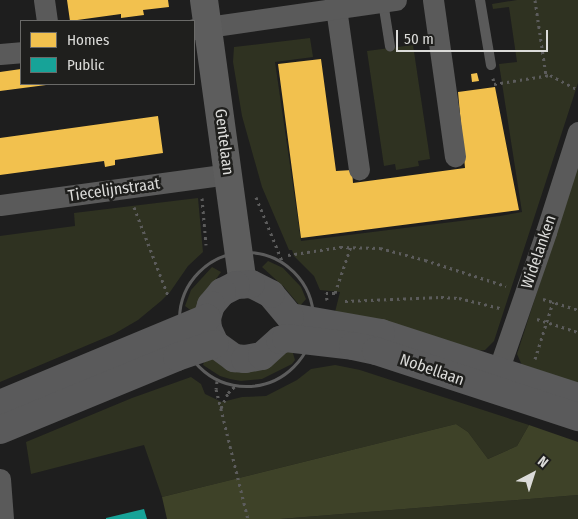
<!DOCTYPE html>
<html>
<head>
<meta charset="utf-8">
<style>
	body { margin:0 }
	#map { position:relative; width:578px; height:519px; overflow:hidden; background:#1e1e1e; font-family:"Fira Sans Condensed",sans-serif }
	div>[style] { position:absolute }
	.green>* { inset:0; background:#2f3221 }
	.forest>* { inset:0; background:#3e4228 }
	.homes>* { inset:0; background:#f2c14e }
	.public>* { inset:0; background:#17a398 }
	.path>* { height:3px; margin-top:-1.5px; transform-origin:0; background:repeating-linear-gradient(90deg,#5c5c5c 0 2.5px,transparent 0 6.5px) }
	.path>.ring { margin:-1.5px; padding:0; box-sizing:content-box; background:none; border:3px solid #5c5c5c; border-radius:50% }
	.lane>* { height:10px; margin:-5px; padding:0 5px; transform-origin:5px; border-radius:5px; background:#5a5a5a }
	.street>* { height:21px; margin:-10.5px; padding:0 10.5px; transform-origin:10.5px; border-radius:10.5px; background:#5a5a5a }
	.secondary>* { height:28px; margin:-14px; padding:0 14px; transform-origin:14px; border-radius:14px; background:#5d5d5d }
	.primary>* { height:28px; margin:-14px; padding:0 14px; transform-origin:14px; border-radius:14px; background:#5a5a5b }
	span { translate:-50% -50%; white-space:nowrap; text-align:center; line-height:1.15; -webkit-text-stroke:5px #1f1f1d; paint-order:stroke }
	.street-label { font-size:16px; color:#dbdbd9 }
	.legend { position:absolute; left:20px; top:20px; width:175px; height:65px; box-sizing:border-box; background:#1f1f1d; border:1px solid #6a6a68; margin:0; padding:6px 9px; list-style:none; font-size:15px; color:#dbdbd9 }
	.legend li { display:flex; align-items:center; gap:10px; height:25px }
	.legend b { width:25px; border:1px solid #6a6a68 }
	.north { position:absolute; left:508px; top:449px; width:50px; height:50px; -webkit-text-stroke:4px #1f1f1d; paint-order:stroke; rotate:40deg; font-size:14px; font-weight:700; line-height:20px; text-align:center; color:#dbdbd9 }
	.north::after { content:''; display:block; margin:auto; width:18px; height:22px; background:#dbdbd9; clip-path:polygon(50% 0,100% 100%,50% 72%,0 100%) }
	.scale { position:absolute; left:396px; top:30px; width:152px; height:22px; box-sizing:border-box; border:2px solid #dbdbd9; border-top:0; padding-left:6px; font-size:15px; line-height:18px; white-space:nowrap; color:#dbdbd9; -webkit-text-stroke:4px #1f1f1d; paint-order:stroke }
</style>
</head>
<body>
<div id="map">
	<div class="green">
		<div style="clip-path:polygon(517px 0,578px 0,578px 83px,494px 341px,485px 350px,476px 351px,334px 316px,340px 292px,320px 290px,314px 276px,294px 256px,292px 250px,289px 250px,262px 187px,242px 116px,233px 62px,234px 47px,310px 38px,313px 57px,275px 62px,301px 241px,500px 216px,522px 212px,499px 64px,517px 62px,509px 7px,493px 9px,492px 4px)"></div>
		<div style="clip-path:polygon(413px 45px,430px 159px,418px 161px,419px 166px,396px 170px,395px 164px,384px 166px,367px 51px)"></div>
		<div style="clip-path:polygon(578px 165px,578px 389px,524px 370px,517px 354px)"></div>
		<div style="clip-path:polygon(198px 198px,203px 252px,188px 266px,170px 292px,161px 301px,138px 320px,114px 334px,0 382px,0 236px,75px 226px,74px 213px)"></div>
		<div style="clip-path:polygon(268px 261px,283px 268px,301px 287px,306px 299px,300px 306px,284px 287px,262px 267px)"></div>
		<div style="clip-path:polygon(212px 267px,221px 272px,193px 312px,185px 306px,191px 290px)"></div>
		<div style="clip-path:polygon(292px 350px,295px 360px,292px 364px,262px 379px,241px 381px,230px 379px,220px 376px,203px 365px,206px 356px,287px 352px)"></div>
		<div style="clip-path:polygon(335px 365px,360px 370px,529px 425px,517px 446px,488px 459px,468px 432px,456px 424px,162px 497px,144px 445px,31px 474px,26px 442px,132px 398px,191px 377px,201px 384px,205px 394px,222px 402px,242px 397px,266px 396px,297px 380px,311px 369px)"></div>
		<div style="clip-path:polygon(578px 495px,578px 519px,280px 519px)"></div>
	</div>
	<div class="forest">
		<div style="clip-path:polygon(456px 424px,468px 432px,488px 459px,517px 446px,529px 425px,578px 442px,578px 495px,280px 519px,167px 519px,162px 497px)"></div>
	</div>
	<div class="homes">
		<div style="clip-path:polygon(67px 0,168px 0,169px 7px,143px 10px,144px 15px,121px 18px,121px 14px,70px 21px)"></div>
		<div style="clip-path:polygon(321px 59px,336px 171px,352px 170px,353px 183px,465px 168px,458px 92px,495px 87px,519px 210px,301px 238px,278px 64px)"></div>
		<div style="clip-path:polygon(21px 69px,21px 84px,46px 85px,0 91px,0 72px)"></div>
		<div style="clip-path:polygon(477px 73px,479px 81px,472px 82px,471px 74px)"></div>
		<div style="clip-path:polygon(158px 116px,163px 153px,115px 160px,115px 165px,105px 167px,104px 161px,0 175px,0 138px)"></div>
	</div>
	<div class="public">
		<div style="clip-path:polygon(144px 509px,147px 519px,106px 519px,106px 518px)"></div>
	</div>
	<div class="path">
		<div style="left:535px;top:0;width:76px;rotate:81.7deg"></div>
		<div style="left:493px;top:78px;width:6px;rotate:81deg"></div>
		<div style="left:494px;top:84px;width:57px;rotate:-9.1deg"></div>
		<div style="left:550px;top:75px;width:32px;rotate:28deg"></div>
		<div style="left:256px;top:197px;width:71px;rotate:67.8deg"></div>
		<div style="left:202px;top:198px;width:47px;rotate:85.1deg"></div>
		<div style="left:134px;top:207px;width:97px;rotate:69deg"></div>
		<div class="ring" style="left:179px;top:252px;width:131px;height:131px"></div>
		<div style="left:288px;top:255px;width:53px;rotate:-8.7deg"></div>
		<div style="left:340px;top:247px;width:40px;rotate:1.4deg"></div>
		<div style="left:380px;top:248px;width:47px;rotate:14.9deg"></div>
		<div style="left:425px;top:260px;width:85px;rotate:17.8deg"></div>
		<div style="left:543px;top:299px;width:37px;rotate:17deg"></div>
		<div style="left:327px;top:300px;width:7px;rotate:-98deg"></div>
		<div style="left:326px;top:293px;width:9px"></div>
		<div style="left:335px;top:293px;width:50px;rotate:-71.2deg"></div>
		<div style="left:345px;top:301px;width:96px;rotate:-2.4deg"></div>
		<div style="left:441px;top:297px;width:18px;rotate:3deg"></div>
		<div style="left:459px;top:298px;width:42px;rotate:13.7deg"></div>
		<div style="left:537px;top:319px;width:43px;rotate:17.6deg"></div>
		<div style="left:535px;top:359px;width:60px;rotate:-72.5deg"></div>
		<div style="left:217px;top:381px;width:8px;rotate:97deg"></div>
		<div style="left:216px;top:389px;width:134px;rotate:76.2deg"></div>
		<div style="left:221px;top:408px;width:17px;rotate:-65deg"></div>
		<div style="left:228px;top:393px;width:10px;rotate:-45deg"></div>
	</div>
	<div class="lane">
		<div style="left:480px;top:0;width:66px;rotate:80.4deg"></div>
		<div style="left:383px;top:2px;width:45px;rotate:81deg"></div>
	</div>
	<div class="street">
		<div style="left:44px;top:0;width:21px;rotate:82deg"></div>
		<div style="left:433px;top:0;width:158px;rotate:82deg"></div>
		<div style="left:336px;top:8px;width:163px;rotate:81.9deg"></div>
		<div style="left:194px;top:29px;width:204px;rotate:-8.2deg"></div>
		<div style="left:0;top:54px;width:21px;rotate:-5deg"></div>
		<div style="left:0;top:205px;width:230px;rotate:-7.7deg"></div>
		<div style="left:498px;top:371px;width:147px;rotate:-70.9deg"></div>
		<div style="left:546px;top:232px;width:105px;rotate:-72.3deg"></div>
		<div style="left:0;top:479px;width:40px;rotate:85.7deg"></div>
	</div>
	<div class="secondary">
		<div style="left:204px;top:0;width:287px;rotate:82.2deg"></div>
	</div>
	<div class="primary">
		<div style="left:578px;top:397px;width:207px;rotate:-162deg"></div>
		<div style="left:381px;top:333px;width:92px;rotate:-170deg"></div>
		<div style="left:290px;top:317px;width:30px;rotate:-130deg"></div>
		<div style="left:271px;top:294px;width:22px;rotate:-153deg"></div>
		<div style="left:251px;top:284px;width:15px;rotate:176deg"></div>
		<div style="left:236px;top:285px;width:16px;rotate:153deg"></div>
		<div style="left:222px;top:292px;width:17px;rotate:130deg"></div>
		<div style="left:211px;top:305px;width:14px;rotate:107deg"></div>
		<div style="left:207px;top:318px;width:11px;rotate:85deg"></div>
		<div style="left:208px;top:329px;width:17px;rotate:65deg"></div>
		<div style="left:215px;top:344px;width:24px;rotate:36deg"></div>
		<div style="left:234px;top:358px;width:11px;rotate:5deg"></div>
		<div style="left:245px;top:359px;width:17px;rotate:-10deg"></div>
		<div style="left:262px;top:356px;width:24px;rotate:-42deg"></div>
		<div style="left:280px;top:340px;width:6px;rotate:-18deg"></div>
		<div style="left:286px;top:338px;width:67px;rotate:6.8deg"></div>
		<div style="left:353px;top:346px;width:24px;rotate:12deg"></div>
		<div style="left:376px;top:351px;width:213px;rotate:18.1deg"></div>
		<div style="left:0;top:404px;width:224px;rotate:-22.6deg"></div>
		<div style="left:0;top:430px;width:191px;rotate:-22.4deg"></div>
		<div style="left:177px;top:357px;width:40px;rotate:-18.9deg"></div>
	</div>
	<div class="street-label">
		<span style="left:224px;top:142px;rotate:83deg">Gentelaan</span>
		<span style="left:114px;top:190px;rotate:-8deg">Tiecelijnstraat</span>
		<span style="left:539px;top:252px;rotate:-71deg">Widelanken</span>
		<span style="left:432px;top:370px;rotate:19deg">Nobellaan</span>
	</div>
	<ul class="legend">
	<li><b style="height:14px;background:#f2c14e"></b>Homes</li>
	<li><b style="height:14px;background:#17a398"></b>Public</li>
	</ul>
	<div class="north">N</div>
	<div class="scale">50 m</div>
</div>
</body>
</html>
